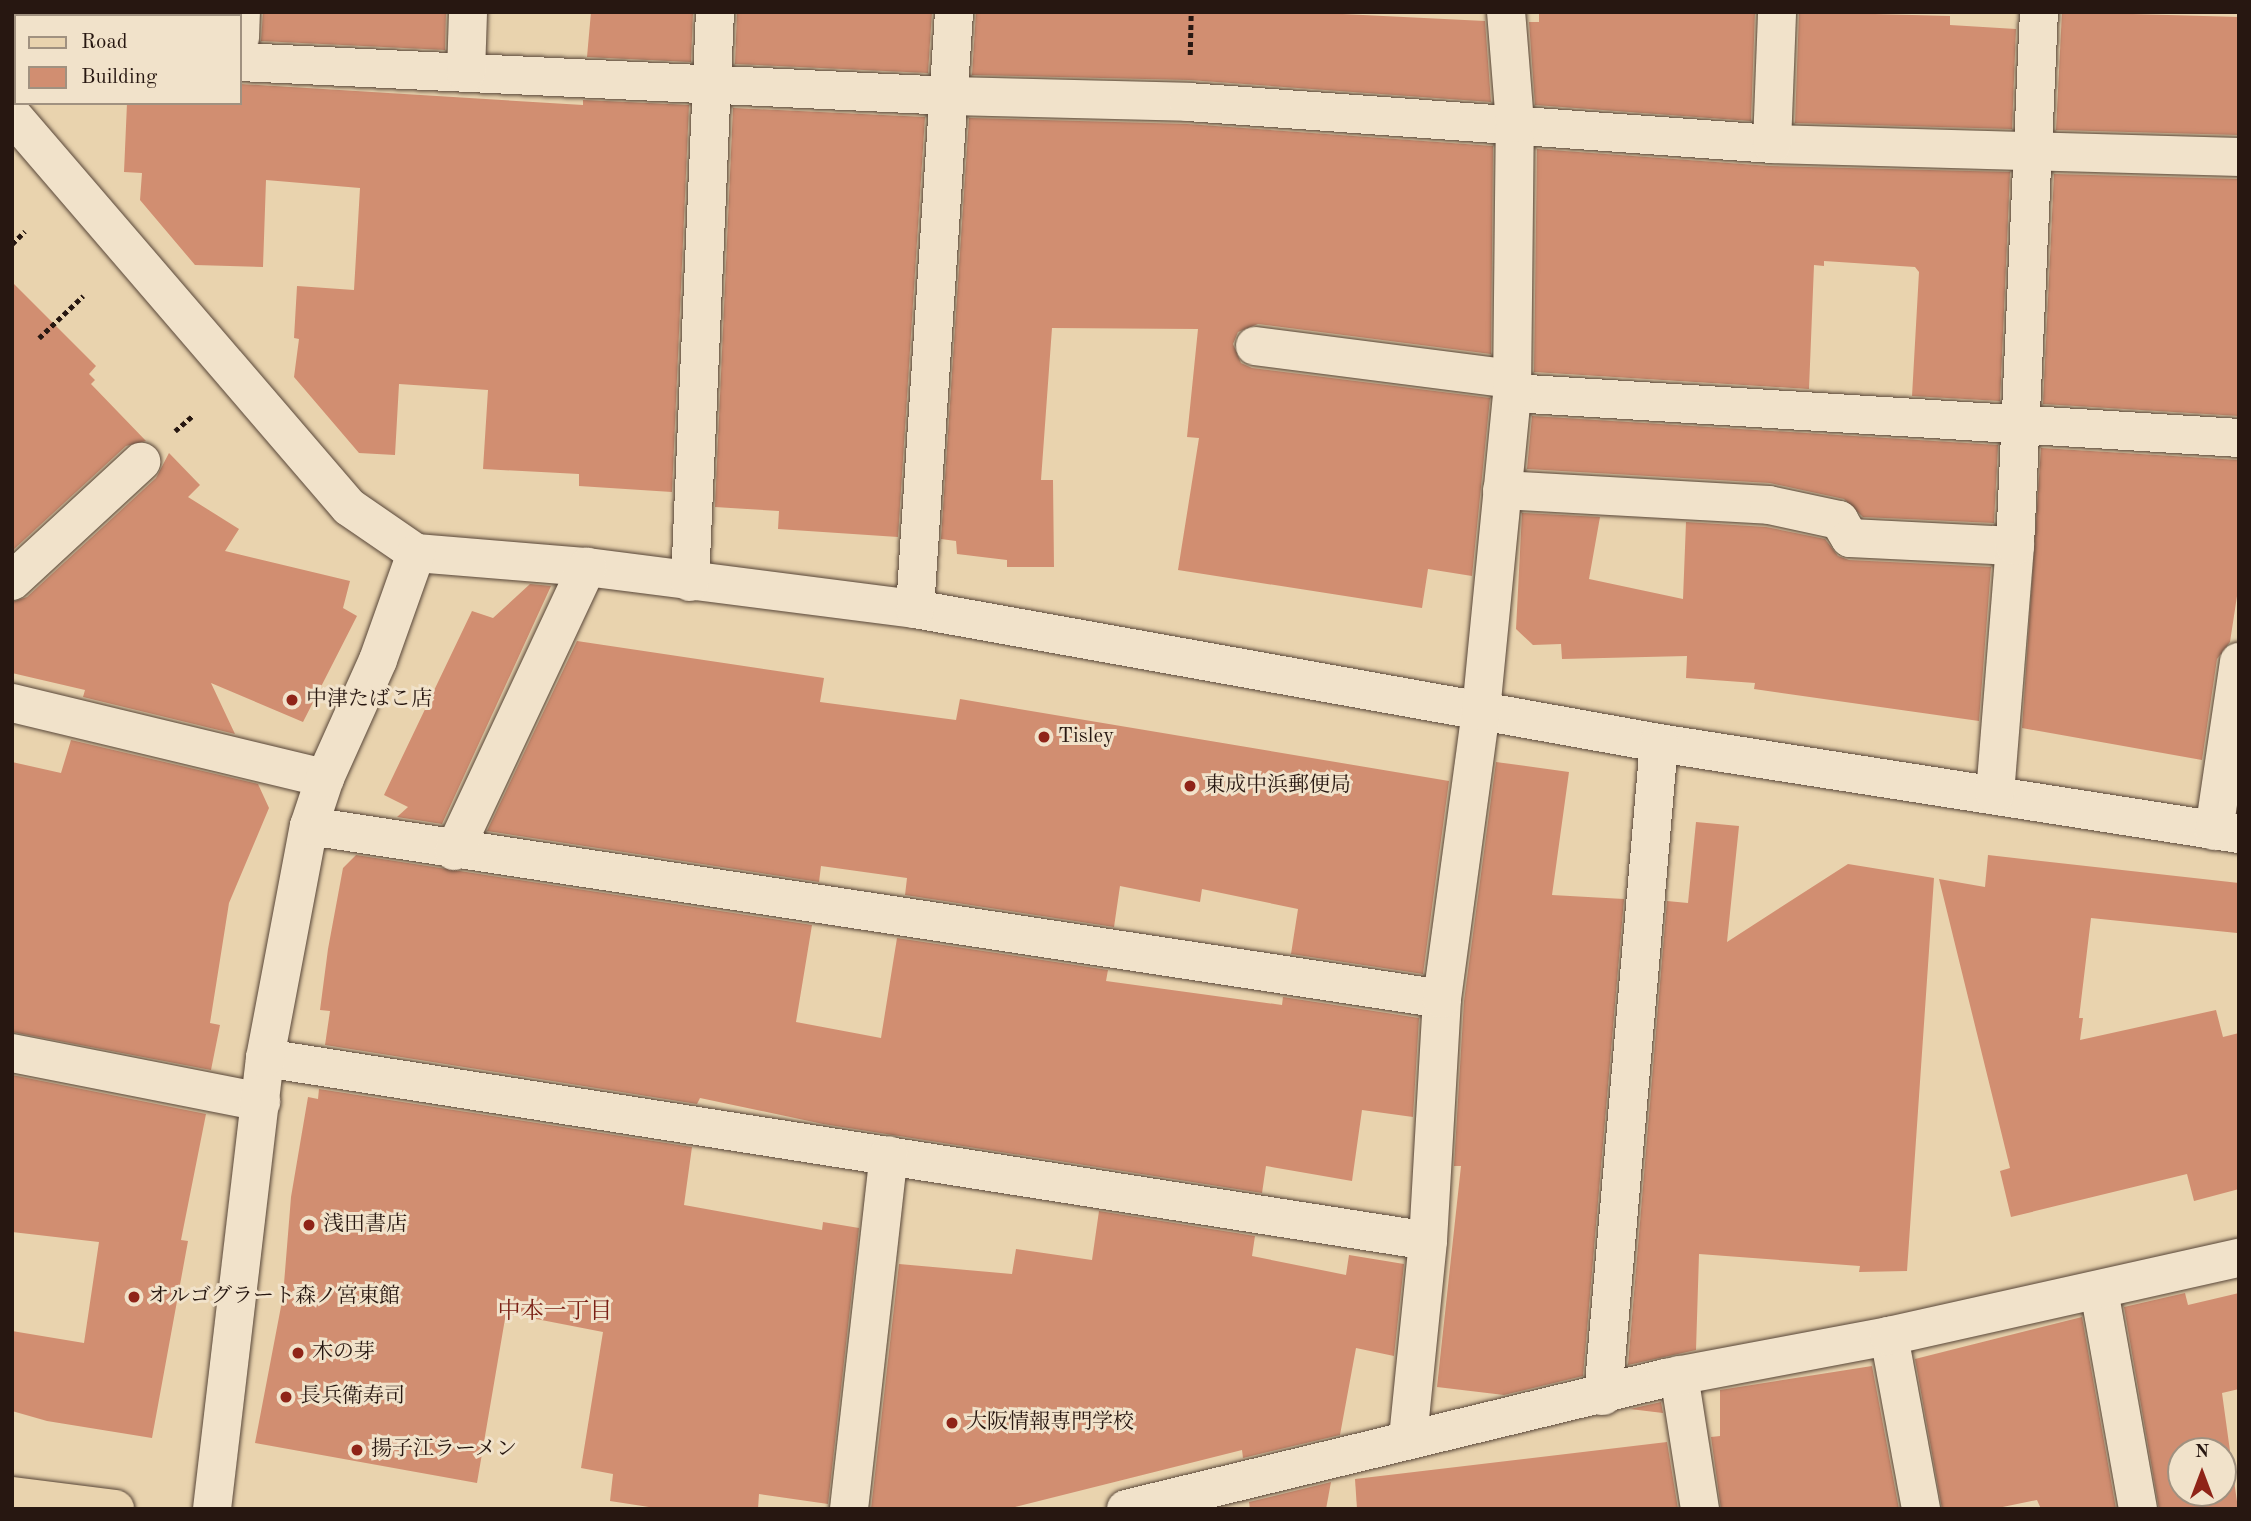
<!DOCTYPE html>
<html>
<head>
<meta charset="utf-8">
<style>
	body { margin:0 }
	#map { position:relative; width:2251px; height:1521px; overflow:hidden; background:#e9d3ae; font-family:"Old Standard TT","Noto Serif JP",serif }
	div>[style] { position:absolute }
	.building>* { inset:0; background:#d18e71 }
	.path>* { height:4.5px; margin-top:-2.25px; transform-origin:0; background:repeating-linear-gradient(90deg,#271711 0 5px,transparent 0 8.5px) }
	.roads { filter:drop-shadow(0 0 2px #584638) drop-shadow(0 0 2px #584638) }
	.minor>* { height:38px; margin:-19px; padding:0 19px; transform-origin:19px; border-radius:19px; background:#f1e2ca }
	.major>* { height:38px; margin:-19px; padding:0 19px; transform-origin:19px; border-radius:19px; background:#e9d3ae }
	.dots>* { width:19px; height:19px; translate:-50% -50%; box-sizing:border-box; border:4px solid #f1e2ca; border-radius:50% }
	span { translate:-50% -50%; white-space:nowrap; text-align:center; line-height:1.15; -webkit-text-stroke:6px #f1e2ca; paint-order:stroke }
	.poi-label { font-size:21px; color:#271711 }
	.left { translate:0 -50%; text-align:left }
	.neighbourhood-label { font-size:23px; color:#7a1f14 }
	.frame { position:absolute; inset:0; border:14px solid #271711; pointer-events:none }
	.legend { position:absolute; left:14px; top:14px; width:228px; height:91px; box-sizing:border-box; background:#f1e2ca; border:2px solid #a09180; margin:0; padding:9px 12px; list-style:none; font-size:21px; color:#271711 }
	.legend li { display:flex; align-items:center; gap:14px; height:35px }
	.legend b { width:35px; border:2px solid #a09180 }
	.north { position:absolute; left:2167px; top:1437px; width:70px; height:70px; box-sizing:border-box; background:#f1e2ca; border:2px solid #a09180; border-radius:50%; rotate:0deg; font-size:19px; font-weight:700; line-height:28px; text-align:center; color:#271711 }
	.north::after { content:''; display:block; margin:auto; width:24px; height:32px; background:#8f2418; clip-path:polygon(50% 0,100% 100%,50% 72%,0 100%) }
</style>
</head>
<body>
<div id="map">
	<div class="building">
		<div style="clip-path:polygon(263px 12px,446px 12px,445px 50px,261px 41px)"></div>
		<div style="clip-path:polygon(591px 12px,693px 12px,691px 62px,587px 57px)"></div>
		<div style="clip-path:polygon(737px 12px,932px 12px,928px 73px,735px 64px)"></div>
		<div style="clip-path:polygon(976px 12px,1302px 12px,1485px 21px,1491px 102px,1189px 80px,972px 75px)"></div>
		<div style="clip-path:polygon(1539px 12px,1755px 12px,1751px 121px,1535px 105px,1529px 22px,1539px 22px)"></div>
		<div style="clip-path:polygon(1799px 12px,1950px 16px,1950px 25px,2016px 29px,2012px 129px,1795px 123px)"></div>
		<div style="clip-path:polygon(2062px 12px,2239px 17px,2239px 135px,2056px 130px)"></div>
		<div style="clip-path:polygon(240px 84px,583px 105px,583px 100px,689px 105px,672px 492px,579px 486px,579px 474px,483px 469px,488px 390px,399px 384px,395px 455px,359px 453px,294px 377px,299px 339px,294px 338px,297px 286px,354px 290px,360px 188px,266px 180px,263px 267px,195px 265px,140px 200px,142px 173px,124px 172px,127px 103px,240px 103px)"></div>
		<div style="clip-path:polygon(733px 108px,925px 117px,898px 537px,778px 529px,779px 511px,715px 507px)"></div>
		<div style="clip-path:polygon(969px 118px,1187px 124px,1493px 146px,1491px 354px,1258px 324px,1238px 332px,1233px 344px,1241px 363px,1252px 368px,1490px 398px,1472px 576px,1428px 569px,1422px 608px,1178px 570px,1199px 438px,1187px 437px,1198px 329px,1052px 328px,1041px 480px,1053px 480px,1054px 567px,1007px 567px,1007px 560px,957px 554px,956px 541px,941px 539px)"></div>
		<div style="clip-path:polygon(1537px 149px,1770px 166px,2010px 172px,2000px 401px,1912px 396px,1919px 272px,1915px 267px,1824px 261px,1824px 266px,1814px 265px,1809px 389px,1534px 372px)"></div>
		<div style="clip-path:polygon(2054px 174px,2239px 179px,2239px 416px,2043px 404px)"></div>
		<div style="clip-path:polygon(12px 282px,96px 366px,89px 374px,95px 380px,91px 384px,146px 441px,126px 446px,12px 551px)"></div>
		<div style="clip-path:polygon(1532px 416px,1998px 445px,1994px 523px,1863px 517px,1844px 499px,1770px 483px,1527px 469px)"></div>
		<div style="clip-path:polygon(2041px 448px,2239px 460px,2239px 583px,2230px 642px,2217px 659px,2202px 760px,2022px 728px)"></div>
		<div style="clip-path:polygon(169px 453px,200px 485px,188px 497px,239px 529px,225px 551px,350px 581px,343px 608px,357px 616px,303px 722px,211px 683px,235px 734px,83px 697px,85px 690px,12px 673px,12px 602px,27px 597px,156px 478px)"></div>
		<div style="clip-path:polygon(1522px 513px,1600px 517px,1589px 579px,1683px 599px,1686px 522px,1766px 527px,1825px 539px,1838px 556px,1849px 560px,1991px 567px,1979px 721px,1754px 689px,1755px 683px,1686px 678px,1687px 656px,1562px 659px,1561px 644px,1533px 645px,1516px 629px)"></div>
		<div style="clip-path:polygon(530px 584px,551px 586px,442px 824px,397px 817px,408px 807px,384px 795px,472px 611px,493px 618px)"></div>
		<div style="clip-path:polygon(577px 641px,824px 678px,820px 702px,956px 720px,960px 699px,1449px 781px,1423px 974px,1291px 954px,1298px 909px,1202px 889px,1200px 902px,1120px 886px,1114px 927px,905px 895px,907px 878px,821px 866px,819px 882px,487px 831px)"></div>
		<div style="clip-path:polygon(71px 740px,258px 784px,269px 808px,229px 903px,210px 1023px,220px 1025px,211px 1070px,12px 1032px,12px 762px,61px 773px)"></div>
		<div style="clip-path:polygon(1496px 762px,1569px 772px,1552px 895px,1624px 899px,1583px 1376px,1504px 1395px,1437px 1387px,1461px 1166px,1454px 1166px,1464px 1001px)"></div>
		<div style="clip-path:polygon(1696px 822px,1739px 826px,1727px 942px,1848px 864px,1934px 878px,1907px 1271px,1859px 1272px,1860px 1266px,1699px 1254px,1696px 1350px,1628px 1365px,1667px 901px,1688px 903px)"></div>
		<div style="clip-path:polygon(356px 855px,812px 925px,796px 1022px,881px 1038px,897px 938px,1108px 970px,1106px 981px,1282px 1005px,1283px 997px,1419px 1018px,1413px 1117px,1362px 1110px,1352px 1181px,1266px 1166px,1262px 1193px,823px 1124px,700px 1098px,697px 1104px,325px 1045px,330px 1011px,320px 1010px,328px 949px,343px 868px)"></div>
		<div style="clip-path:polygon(1988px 855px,2239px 883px,2237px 933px,2091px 918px,2079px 1018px,2083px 1018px,2080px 1040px,2216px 1010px,2223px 1037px,2239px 1033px,2239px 1189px,2194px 1201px,2187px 1174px,2011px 1217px,2000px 1171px,2010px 1168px,1939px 879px,1985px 887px)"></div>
		<div style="clip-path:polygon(12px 1075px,206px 1114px,181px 1240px,188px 1241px,152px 1438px,47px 1421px,12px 1411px,12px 1331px,84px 1343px,99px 1242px,12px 1232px)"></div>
		<div style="clip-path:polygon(319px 1089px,692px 1147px,684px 1205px,822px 1230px,823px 1222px,859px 1228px,828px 1504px,759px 1494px,758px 1509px,662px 1509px,610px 1501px,613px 1474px,581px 1468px,603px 1332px,506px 1313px,477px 1483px,255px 1443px,283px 1296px,291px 1197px,308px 1097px,318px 1099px)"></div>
		<div style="clip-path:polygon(1099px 1211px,1255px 1236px,1252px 1256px,1346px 1275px,1349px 1255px,1404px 1264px,1394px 1356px,1356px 1348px,1340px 1435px,1243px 1458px,1242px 1450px,1007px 1509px,871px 1509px,899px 1264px,1012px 1274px,1016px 1249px,1092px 1260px)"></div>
		<div style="clip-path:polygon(evenodd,2185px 1293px,2188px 1305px,2239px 1293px,2239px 1389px,2222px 1393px,2238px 1509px,2159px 1509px,2124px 1307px,2185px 1293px,2181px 1451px,2223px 1451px,2223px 1493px,2181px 1493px,2181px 1451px)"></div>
		<div style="clip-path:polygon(2082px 1317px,2116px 1509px,2041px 1509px,2037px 1500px,1993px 1509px,1942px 1509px,1915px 1359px)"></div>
		<div style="clip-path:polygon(1872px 1366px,1899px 1509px,1721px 1509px,1711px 1437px,1720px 1436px,1720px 1390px)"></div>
		<div style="clip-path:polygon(1661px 1402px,1663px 1413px,1630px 1409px)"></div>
		<div style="clip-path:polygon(1667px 1442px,1678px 1509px,1357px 1509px,1355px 1479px)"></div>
		<div style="clip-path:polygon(1331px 1482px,1326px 1509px,1250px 1509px,1249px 1502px)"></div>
	</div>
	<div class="path">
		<div style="left:1190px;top:55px;width:43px;rotate:-88.7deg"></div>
		<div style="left:12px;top:244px;width:18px;rotate:-45deg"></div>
		<div style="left:39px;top:338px;width:61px;rotate:-43.7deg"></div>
		<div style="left:175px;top:431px;width:23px;rotate:-41deg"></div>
	</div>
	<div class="roads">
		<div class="minor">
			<div style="left:240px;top:38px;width:26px;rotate:-88deg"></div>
			<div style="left:12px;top:43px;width:4px"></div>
			<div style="left:240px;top:62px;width:711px;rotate:2.74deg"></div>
			<div style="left:950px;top:96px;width:238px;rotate:1.4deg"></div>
			<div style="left:1188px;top:102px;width:586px;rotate:4.11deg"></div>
			<div style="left:1772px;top:144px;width:467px;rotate:1.6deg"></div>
			<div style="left:466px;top:73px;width:61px;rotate:-88.1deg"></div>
			<div style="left:12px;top:115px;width:517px;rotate:49.31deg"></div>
			<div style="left:349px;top:507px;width:81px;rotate:34.5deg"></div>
			<div style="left:416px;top:553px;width:172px;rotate:4.7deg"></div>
			<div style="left:587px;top:567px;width:331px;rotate:7.3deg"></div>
			<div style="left:915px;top:609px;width:756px;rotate:10.21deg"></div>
			<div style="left:1659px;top:743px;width:587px;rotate:8.92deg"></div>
			<div style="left:1772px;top:144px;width:132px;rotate:-87.8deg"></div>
			<div style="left:1255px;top:346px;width:259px;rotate:7.3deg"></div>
			<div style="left:1512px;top:393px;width:728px;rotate:3.54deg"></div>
			<div style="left:1502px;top:490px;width:267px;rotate:3.2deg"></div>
			<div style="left:1769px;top:505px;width:72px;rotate:12.1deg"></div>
			<div style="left:1839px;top:520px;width:21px;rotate:59deg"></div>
			<div style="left:1850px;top:538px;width:165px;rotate:2.8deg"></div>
			<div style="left:12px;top:581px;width:176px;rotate:-42.7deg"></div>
			<div style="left:690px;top:582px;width:571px;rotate:-87.49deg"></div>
			<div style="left:915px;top:609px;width:598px;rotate:-86.26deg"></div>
			<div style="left:12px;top:703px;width:322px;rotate:13.5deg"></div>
			<div style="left:1995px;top:794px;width:249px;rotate:-85.4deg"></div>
			<div style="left:2015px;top:546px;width:535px;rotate:-87.43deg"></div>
			<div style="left:309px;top:826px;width:1146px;rotate:8.68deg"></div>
			<div style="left:2214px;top:831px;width:171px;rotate:-81.6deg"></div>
			<div style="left:454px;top:851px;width:314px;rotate:-64.9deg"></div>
			<div style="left:12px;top:1053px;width:254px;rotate:11.1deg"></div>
			<div style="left:265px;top:1058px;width:1177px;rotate:8.94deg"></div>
			<div style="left:2099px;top:1290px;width:222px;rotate:79.9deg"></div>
			<div style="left:1889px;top:1336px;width:176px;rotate:79.5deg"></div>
			<div style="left:1679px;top:1375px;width:136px;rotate:81.1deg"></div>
			<div style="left:1603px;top:1396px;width:655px;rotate:-85.1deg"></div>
			<div style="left:1408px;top:1438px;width:198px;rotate:-84.2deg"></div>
			<div style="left:1428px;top:1241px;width:242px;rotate:-86.7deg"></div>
			<div style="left:1442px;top:999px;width:291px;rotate:-82.3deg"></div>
			<div style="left:1481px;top:711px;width:320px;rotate:-84.4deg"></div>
			<div style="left:1512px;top:393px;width:270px;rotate:-89.4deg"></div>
			<div style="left:1515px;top:123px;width:111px;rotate:-94.6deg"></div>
			<div style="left:212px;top:1509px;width:454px;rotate:-83.3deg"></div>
			<div style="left:265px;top:1058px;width:236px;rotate:-79.3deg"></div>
			<div style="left:309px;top:826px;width:51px;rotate:-71.6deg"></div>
			<div style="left:325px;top:778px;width:129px;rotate:-65.8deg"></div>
			<div style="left:378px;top:660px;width:114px;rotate:-70.4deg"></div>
			<div style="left:849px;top:1509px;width:356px;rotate:-83.6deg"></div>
			<div style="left:1126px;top:1509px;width:556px;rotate:-13.64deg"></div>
			<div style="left:1666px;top:1378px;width:227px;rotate:-10.7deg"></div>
			<div style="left:1889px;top:1336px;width:359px;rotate:-12.6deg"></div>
		</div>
		<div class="major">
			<div style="left:12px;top:1496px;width:104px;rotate:7.2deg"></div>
		</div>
	</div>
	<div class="dots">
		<div style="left:292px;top:700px;background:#8f2418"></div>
		<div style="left:1044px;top:737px;background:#8f2418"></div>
		<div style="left:1190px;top:786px;background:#8f2418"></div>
		<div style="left:309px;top:1225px;background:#8f2418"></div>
		<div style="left:134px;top:1297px;background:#8f2418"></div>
		<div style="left:298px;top:1353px;background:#8f2418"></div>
		<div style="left:286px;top:1397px;background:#8f2418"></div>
		<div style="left:952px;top:1423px;background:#8f2418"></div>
		<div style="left:357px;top:1450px;background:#8f2418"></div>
	</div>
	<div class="poi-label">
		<span class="left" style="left:306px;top:700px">中津たばこ店</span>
		<span class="left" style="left:1058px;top:737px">Tisley</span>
		<span class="left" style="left:1204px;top:786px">東成中浜郵便局</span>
		<span class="left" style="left:323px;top:1225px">浅田書店</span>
		<span class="left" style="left:148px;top:1297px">オルゴグラート森ノ宮東館</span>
		<span class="left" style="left:312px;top:1353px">木の芽</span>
		<span class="left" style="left:300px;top:1397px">長兵衛寿司</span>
		<span class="left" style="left:966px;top:1423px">大阪情報専門学校</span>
		<span class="left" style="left:371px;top:1450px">揚子江ラーメン</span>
	</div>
	<div class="neighbourhood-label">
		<span style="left:555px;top:1312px">中本一丁目</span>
	</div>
	<div class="frame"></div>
	<ul class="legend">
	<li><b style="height:9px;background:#e9d3ae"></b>Road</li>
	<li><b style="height:19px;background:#d18e71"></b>Building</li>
	</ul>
	<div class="north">N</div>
</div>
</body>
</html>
